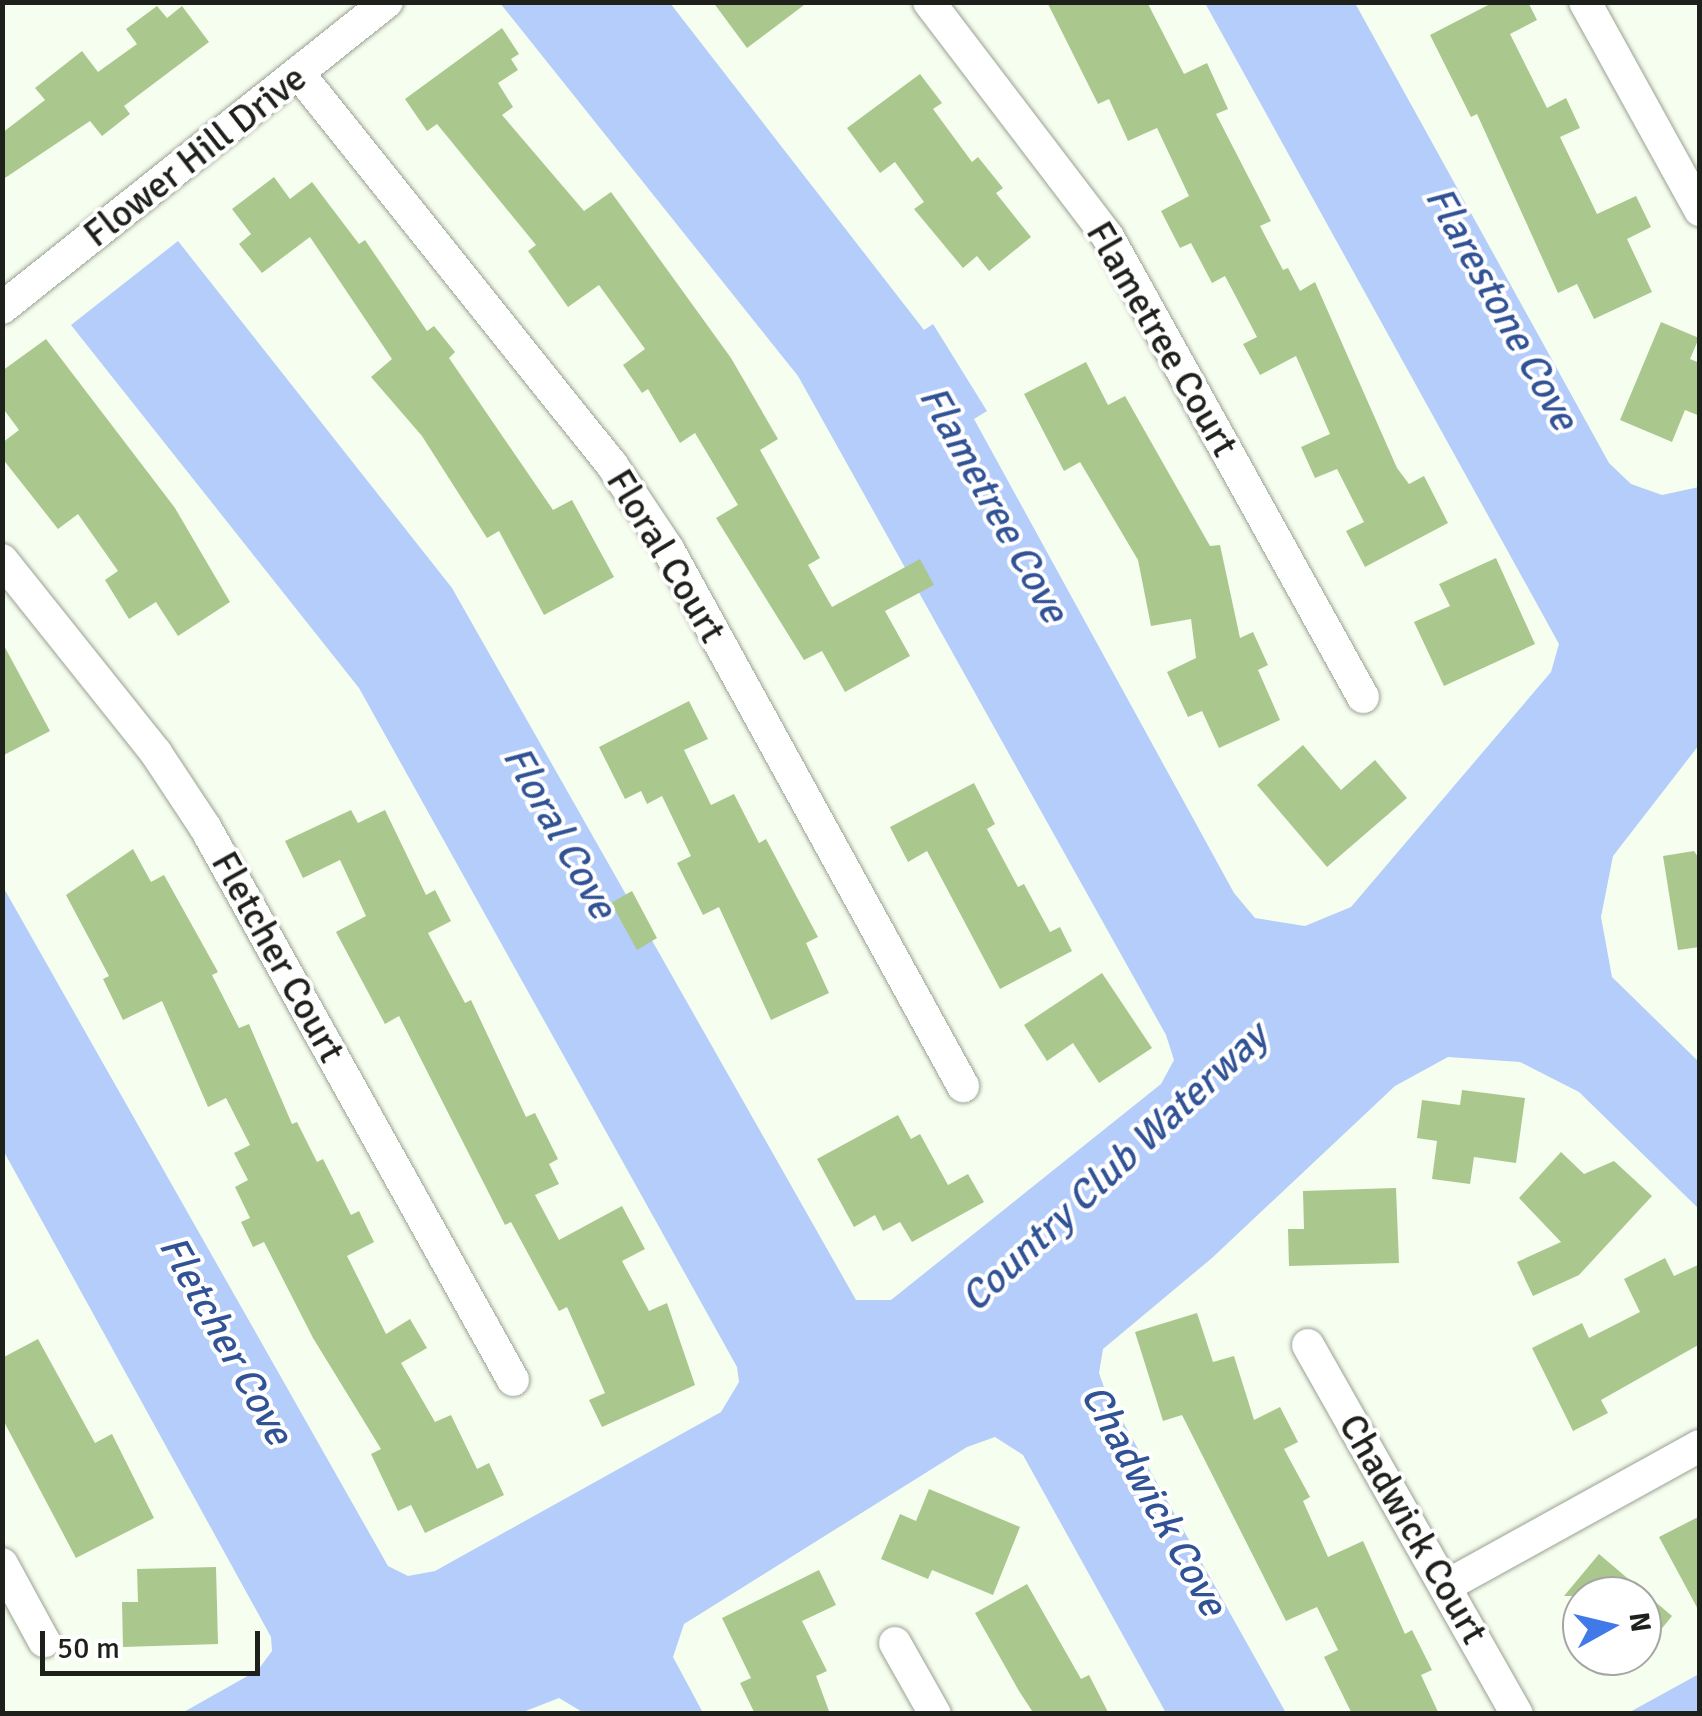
<!DOCTYPE html>
<html>
<head>
<meta charset="utf-8">
<style>
	body { margin:0 }
	#map { position:relative; width:1702px; height:1716px; overflow:hidden; background:#f6feef; font-family:Signika,sans-serif }
	div>[style] { position:absolute }
	.water>* { inset:0; background:#b4cdfa }
	.building>* { inset:0; background:#aac88d }
	.roads { filter:drop-shadow(0 0 2px #99a193) drop-shadow(0 0 2px #99a193) }
	.minor>* { height:32px; margin:-16px; padding:0 16px; transform-origin:16px; border-radius:16px; background:#fff }
	span { translate:-50% -50%; white-space:nowrap; text-align:center; line-height:1.15; -webkit-text-stroke:8px #fff; paint-order:stroke }
	.street-label { font-size:38px; color:#1e211b }
	.water-label { font-size:40px; color:#315295; font-style:italic }
	.frame { position:absolute; inset:0; border:5px solid #1e211b; pointer-events:none }
	.north { position:absolute; left:1562px; top:1576px; width:100px; height:100px; box-sizing:border-box; background:#fff; border:2px solid #a5a6a4; border-radius:50%; rotate:82deg; font-size:28px; font-weight:700; line-height:40px; text-align:center; color:#1e211b }
	.north::after { content:''; display:block; margin:auto; width:35px; height:45px; background:#4279e9; clip-path:polygon(50% 0,100% 100%,50% 72%,0 100%) }
	.scale { position:absolute; left:40px; top:1631px; width:220px; height:45px; box-sizing:border-box; border:5px solid #1e211b; border-top:0; padding-left:12px; font-size:30px; line-height:35px; white-space:nowrap; color:#1e211b; -webkit-text-stroke:8px #fff; paint-order:stroke }
</style>
</head>
<body>
<div id="map">
	<div class="water">
		<div style="clip-path:polygon(500px 3px,670px 3px,924px 330px,933px 324px,987px 411px,974px 419px,1234px 893px,1255px 918px,1305px 926px,1351px 907px,1551px 672px,1559px 644px,1205px 3px,1355px 3px,1609px 463px,1631px 484px,1662px 495px,1699px 487px,1699px 745px,1613px 856px,1601px 917px,1612px 977px,1699px 1062px,1699px 1209px,1579px 1092px,1520px 1062px,1448px 1057px,1395px 1086px,1212px 1258px,1103px 1349px,1099px 1373px,1105px 1390px,1286px 1713px,1166px 1713px,1023px 1455px,995px 1437px,967px 1447px,684px 1624px,673px 1657px,703px 1713px,584px 1713px,559px 1698px,518px 1714px,182px 1713px,258px 1670px,272px 1651px,271px 1637px,3px 1150px,2px 885px,388px 1566px,408px 1576px,435px 1571px,721px 1412px,739px 1382px,737px 1367px,359px 688px,71px 325px,178px 241px,452px 588px,856px 1300px,891px 1300px,1161px 1084px,1174px 1060px,1166px 1035px,798px 376px)"></div>
		<div style="clip-path:polygon(1699px 1674px,1699px 1713px,1628px 1713px)"></div>
	</div>
	<div class="building">
		<div style="clip-path:polygon(713px 2px,808px 2px,747px 48px)"></div>
		<div style="clip-path:polygon(1047px 2px,1147px 2px,1184px 74px,1207px 63px,1228px 109px,1216px 114px,1271px 221px,1260px 226px,1283px 270px,1288px 268px,1300px 291px,1315px 282px,1397px 468px,1409px 484px,1424px 476px,1448px 523px,1365px 567px,1346px 531px,1364px 522px,1337px 469px,1315px 478px,1301px 447px,1330px 434px,1296px 356px,1260px 375px,1243px 344px,1257px 337px,1225px 276px,1212px 283px,1191px 243px,1180px 248px,1161px 211px,1189px 196px,1157px 128px,1128px 141px,1109px 99px,1098px 104px)"></div>
		<div style="clip-path:polygon(1494px 2px,1528px 2px,1537px 20px,1510px 34px,1547px 108px,1566px 98px,1580px 128px,1560px 137px,1597px 214px,1636px 196px,1651px 227px,1627px 239px,1652px 292px,1594px 319px,1577px 284px,1558px 293px,1477px 114px,1471px 117px,1430px 35px)"></div>
		<div style="clip-path:polygon(157px 6px,167px 18px,182px 6px,209px 42px,124px 106px,130px 114px,102px 136px,90px 121px,2px 180px,2px 133px,45px 100px,35px 88px,82px 51px,98px 72px,137px 44px,126px 29px)"></div>
		<div style="clip-path:polygon(502px 28px,519px 54px,511px 59px,518px 70px,498px 83px,513px 107px,502px 115px,584px 211px,611px 192px,731px 358px,778px 439px,760px 450px,820px 558px,808px 565px,832px 607px,920px 559px,934px 585px,885px 611px,910px 656px,845px 692px,822px 651px,804px 660px,716px 518px,738px 505px,695px 433px,680px 443px,648px 389px,642px 393px,623px 365px,645px 349px,599px 285px,568px 307px,528px 251px,536px 245px,437px 124px,427px 131px,405px 99px)"></div>
		<div style="clip-path:polygon(920px 74px,942px 103px,933px 109px,972px 162px,978px 157px,1003px 188px,996px 193px,1031px 237px,989px 271px,977px 256px,963px 268px,914px 209px,924px 202px,895px 162px,880px 173px,847px 128px)"></div>
		<div style="clip-path:polygon(274px 177px,290px 199px,312px 182px,359px 244px,365px 240px,427px 331px,434px 326px,455px 352px,449px 358px,553px 510px,572px 500px,614px 577px,544px 615px,499px 531px,487px 538px,422px 436px,371px 377px,392px 359px,310px 237px,262px 273px,239px 244px,251px 234px,232px 209px)"></div>
		<div style="clip-path:polygon(1661px 322px,1699px 338px,1690px 359px,1700px 363px,1700px 416px,1685px 410px,1672px 442px,1620px 420px)"></div>
		<div style="clip-path:polygon(46px 339px,175px 508px,230px 602px,178px 636px,156px 602px,129px 619px,105px 580px,118px 571px,78px 514px,58px 529px,2px 458px,2px 443px,19px 430px,2px 407px,2px 371px)"></div>
		<div style="clip-path:polygon(1086px 362px,1108px 405px,1125px 396px,1210px 546px,1220px 545px,1240px 638px,1253px 632px,1268px 665px,1258px 670px,1280px 720px,1219px 748px,1202px 711px,1188px 717px,1167px 672px,1196px 658px,1191px 619px,1151px 626px,1138px 560px,1080px 462px,1064px 471px,1024px 394px)"></div>
		<div style="clip-path:polygon(1496px 558px,1535px 644px,1444px 686px,1414px 622px,1450px 606px,1439px 584px)"></div>
		<div style="clip-path:polygon(2px 642px,50px 731px,2px 756px)"></div>
		<div style="clip-path:polygon(689px 701px,708px 739px,684px 750px,711px 805px,734px 794px,759px 843px,766px 839px,818px 937px,806px 943px,829px 993px,771px 1020px,719px 907px,703px 915px,677px 863px,691px 856px,662px 796px,647px 804px,641px 791px,625px 799px,599px 747px)"></div>
		<div style="clip-path:polygon(1303px 745px,1341px 790px,1375px 760px,1407px 798px,1327px 867px,1257px 785px)"></div>
		<div style="clip-path:polygon(974px 783px,995px 824px,987px 829px,1018px 887px,1024px 884px,1050px 932px,1060px 927px,1072px 951px,1000px 989px,927px 851px,908px 862px,890px 827px)"></div>
		<div style="clip-path:polygon(351px 810px,358px 823px,385px 810px,426px 895px,435px 890px,451px 921px,428px 933px,465px 1003px,471px 1000px,526px 1117px,535px 1113px,558px 1159px,549px 1164px,559px 1184px,535px 1195px,559px 1240px,622px 1206px,645px 1249px,622px 1261px,649px 1311px,667px 1303px,695px 1385px,602px 1427px,589px 1400px,605px 1393px,567px 1307px,559px 1311px,511px 1222px,505px 1225px,399px 1016px,385px 1024px,336px 932px,366px 916px,340px 860px,303px 878px,285px 841px)"></div>
		<div style="clip-path:polygon(133px 849px,151px 882px,164px 875px,218px 972px,212px 975px,239px 1028px,249px 1024px,292px 1124px,297px 1122px,317px 1162px,323px 1159px,351px 1215px,359px 1211px,374px 1242px,347px 1256px,386px 1334px,410px 1319px,427px 1348px,401px 1363px,435px 1422px,451px 1415px,477px 1469px,489px 1463px,504px 1495px,425px 1533px,411px 1505px,398px 1511px,371px 1454px,381px 1449px,313px 1338px,264px 1242px,253px 1247px,241px 1222px,250px 1218px,235px 1187px,248px 1180px,234px 1153px,250px 1145px,226px 1098px,208px 1107px,162px 1001px,123px 1020px,103px 979px,109px 976px,66px 895px)"></div>
		<div style="clip-path:polygon(1694px 851px,1700px 860px,1700px 947px,1678px 950px,1663px 856px)"></div>
		<div style="clip-path:polygon(632px 891px,657px 938px,637px 950px,611px 903px)"></div>
		<div style="clip-path:polygon(1102px 973px,1152px 1048px,1099px 1083px,1073px 1043px,1047px 1061px,1024px 1025px)"></div>
		<div style="clip-path:polygon(1462px 1090px,1525px 1098px,1516px 1163px,1474px 1157px,1470px 1184px,1432px 1179px,1437px 1141px,1417px 1138px,1422px 1100px,1460px 1105px)"></div>
		<div style="clip-path:polygon(898px 1115px,911px 1139px,920px 1134px,948px 1185px,968px 1174px,984px 1202px,912px 1242px,900px 1222px,883px 1231px,875px 1215px,854px 1227px,817px 1159px)"></div>
		<div style="clip-path:polygon(1561px 1152px,1584px 1174px,1614px 1161px,1652px 1196px,1579px 1275px,1533px 1296px,1517px 1262px,1561px 1242px,1519px 1198px)"></div>
		<div style="clip-path:polygon(1396px 1188px,1399px 1263px,1289px 1266px,1288px 1229px,1304px 1229px,1303px 1191px)"></div>
		<div style="clip-path:polygon(1665px 1258px,1674px 1276px,1700px 1264px,1700px 1344px,1601px 1400px,1608px 1413px,1573px 1431px,1532px 1348px,1582px 1323px,1589px 1338px,1640px 1312px,1624px 1279px)"></div>
		<div style="clip-path:polygon(1197px 1313px,1213px 1362px,1234px 1356px,1254px 1420px,1280px 1407px,1298px 1442px,1284px 1449px,1310px 1497px,1303px 1501px,1328px 1557px,1363px 1541px,1405px 1634px,1412px 1630px,1432px 1670px,1421px 1675px,1439px 1714px,1352px 1714px,1324px 1657px,1338px 1650px,1317px 1607px,1286px 1621px,1182px 1415px,1163px 1421px,1135px 1332px)"></div>
		<div style="clip-path:polygon(38px 1339px,95px 1443px,112px 1434px,154px 1518px,76px 1558px,2px 1418px,2px 1358px)"></div>
		<div style="clip-path:polygon(929px 1489px,1020px 1527px,993px 1595px,932px 1570px,928px 1579px,881px 1559px,900px 1514px,916px 1521px)"></div>
		<div style="clip-path:polygon(1700px 1516px,1700px 1613px,1659px 1537px)"></div>
		<div style="clip-path:polygon(1599px 1554px,1672px 1616px,1642px 1653px,1642px 1596px,1564px 1596px)"></div>
		<div style="clip-path:polygon(216px 1567px,218px 1644px,123px 1647px,122px 1602px,138px 1602px,137px 1569px)"></div>
		<div style="clip-path:polygon(819px 1570px,836px 1605px,802px 1621px,827px 1671px,816px 1676px,830px 1714px,755px 1714px,740px 1683px,751px 1678px,722px 1618px)"></div>
		<div style="clip-path:polygon(1027px 1584px,1081px 1679px,1089px 1675px,1109px 1714px,1034px 1714px,1019px 1691px,975px 1613px)"></div>
	</div>
	<div class="roads">
		<div class="minor">
			<div style="left:929px;top:2px;width:295px;rotate:52.7deg"></div>
			<div style="left:1108px;top:237px;width:526px;rotate:61deg"></div>
			<div style="left:1585px;top:2px;width:238px;rotate:61.1deg"></div>
			<div style="left:299px;top:74px;width:501px;rotate:51.32deg"></div>
			<div style="left:612px;top:465px;width:101px;rotate:56.3deg"></div>
			<div style="left:668px;top:549px;width:613px;rotate:61.22deg"></div>
			<div style="left:2px;top:308px;width:492px;rotate:-38.5deg"></div>
			<div style="left:2px;top:560px;width:247px;rotate:51.4deg"></div>
			<div style="left:156px;top:753px;width:89px;rotate:56.5deg"></div>
			<div style="left:205px;top:827px;width:633px;rotate:60.88deg"></div>
			<div style="left:1308px;top:1345px;width:424px;rotate:60.5deg"></div>
			<div style="left:2px;top:1564px;width:88px;rotate:61.4deg"></div>
			<div style="left:1446px;top:1586px;width:290px;rotate:-28.9deg"></div>
			<div style="left:895px;top:1643px;width:81px;rotate:60.6deg"></div>
		</div>
	</div>
	<div class="street-label">
		<span style="left:195px;top:156px;rotate:-38deg">Flower Hill Drive</span>
		<span style="left:1162px;top:339px;rotate:60deg">Flametree Court</span>
		<span style="left:666px;top:556px;rotate:59deg">Floral Court</span>
		<span style="left:278px;top:957px;rotate:61deg">Fletcher Court</span>
		<span style="left:1413px;top:1529px;rotate:60deg">Chadwick Court</span>
	</div>
	<div class="water-label">
		<span style="left:1502px;top:308px;rotate:61deg">Flarestone Cove</span>
		<span style="left:994px;top:504px;rotate:61deg">Flametree Cove</span>
		<span style="left:560px;top:832px;rotate:61deg">Floral Cove</span>
		<span style="left:1114px;top:1167px;rotate:-43deg">Country Club Waterway</span>
		<span style="left:226px;top:1340px;rotate:61deg">Fletcher Cove</span>
		<span style="left:1154px;top:1500px;rotate:61deg">Chadwick Cove</span>
	</div>
	<div class="frame"></div>
	<div class="north">N</div>
	<div class="scale">50 m</div>
</div>
</body>
</html>
